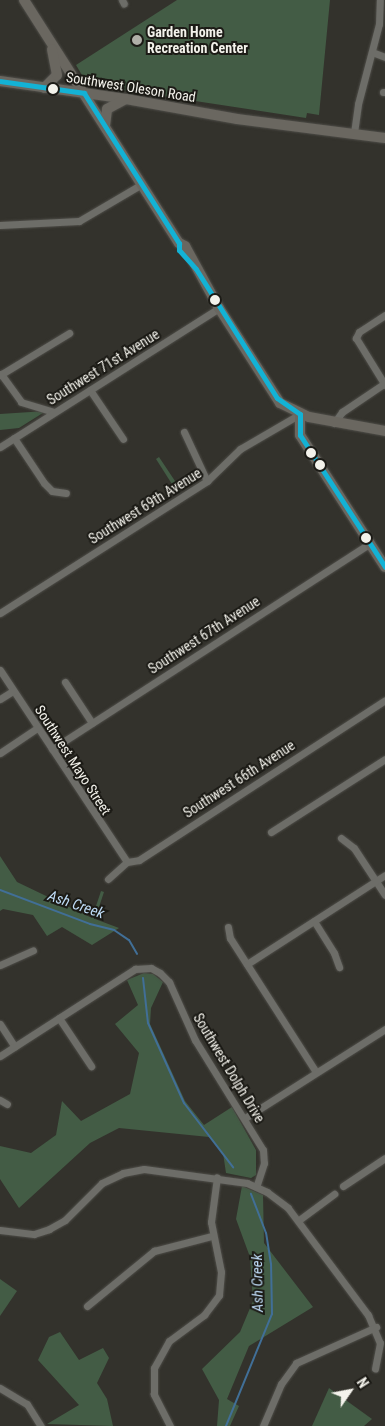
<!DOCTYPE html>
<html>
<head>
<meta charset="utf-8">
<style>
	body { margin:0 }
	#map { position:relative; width:385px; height:1426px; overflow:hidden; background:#33322c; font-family:"Roboto Condensed",sans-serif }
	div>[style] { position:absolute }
	.green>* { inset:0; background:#435c45 }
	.stream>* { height:2px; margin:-1px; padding:0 1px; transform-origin:1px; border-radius:1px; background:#416f97 }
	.roads { filter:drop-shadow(0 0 1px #4e4d48) drop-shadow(0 0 1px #4e4d48) }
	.street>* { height:7px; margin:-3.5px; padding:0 3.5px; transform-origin:3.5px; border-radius:3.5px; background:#6d6d68 }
	.secondary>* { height:10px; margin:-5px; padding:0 5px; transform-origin:5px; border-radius:5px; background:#6a6760 }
	.bus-1>* { height:5px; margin:-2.5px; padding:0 2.5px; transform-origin:2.5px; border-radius:2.5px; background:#13b2d5 }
	.dots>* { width:14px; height:14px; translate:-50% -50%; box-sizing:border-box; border:2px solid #1c1b16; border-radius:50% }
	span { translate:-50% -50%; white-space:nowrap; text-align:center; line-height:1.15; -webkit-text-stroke:4px #1c1b16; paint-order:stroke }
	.poi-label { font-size:14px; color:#f3f2eb; font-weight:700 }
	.left { translate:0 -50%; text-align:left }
	.street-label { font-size:14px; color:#f3f2eb }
	.water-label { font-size:15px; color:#bfdcf7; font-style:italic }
	.north { position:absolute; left:325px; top:1366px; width:50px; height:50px; -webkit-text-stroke:4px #1c1b16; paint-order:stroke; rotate:57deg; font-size:14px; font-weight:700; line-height:20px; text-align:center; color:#f3f2eb }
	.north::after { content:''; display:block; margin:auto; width:18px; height:22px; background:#f3f2eb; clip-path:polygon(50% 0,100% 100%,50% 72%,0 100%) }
</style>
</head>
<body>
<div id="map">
	<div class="green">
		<div style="clip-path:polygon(177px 0,330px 0,319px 115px,307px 113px,306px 118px,90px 85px,86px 82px,76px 65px)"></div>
		<div style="clip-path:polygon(46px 411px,19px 428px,0 430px,0 414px)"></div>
		<div style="clip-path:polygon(159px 457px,181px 490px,177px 492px,156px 459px)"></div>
		<div style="clip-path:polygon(0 856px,17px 882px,92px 918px,101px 891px,104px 892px,95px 919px,119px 928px,92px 945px,62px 927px,47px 936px,33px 915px,3px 909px,0 911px)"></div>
		<div style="clip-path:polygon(144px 973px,153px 974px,163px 982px,151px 1008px,150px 1024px,185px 1101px,204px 1125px,232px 1107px,256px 1150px,256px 1175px,251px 1178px,226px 1173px,223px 1153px,209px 1137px,119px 1128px,90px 1143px,19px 1208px,0 1179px,0 1146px,31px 1153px,56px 1135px,62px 1101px,81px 1121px,130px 1094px,139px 1053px,115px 1024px,138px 1005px,127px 980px)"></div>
		<div style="clip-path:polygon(242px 1186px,263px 1195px,264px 1243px,313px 1307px,249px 1346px,227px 1399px,239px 1406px,230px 1426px,217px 1426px,219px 1400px,202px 1369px,240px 1332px,253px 1301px,250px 1257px,236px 1219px)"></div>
		<div style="clip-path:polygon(0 1279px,17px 1291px,0 1316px)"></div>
		<div style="clip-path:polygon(60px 1332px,79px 1360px,103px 1348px,109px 1358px,97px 1383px,107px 1399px,113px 1426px,47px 1424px,79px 1405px,38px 1360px,49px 1337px)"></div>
		<div style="clip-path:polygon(329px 1388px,372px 1419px,364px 1426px,312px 1426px)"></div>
	</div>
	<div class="stream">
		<div style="left:0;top:890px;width:96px;rotate:20.7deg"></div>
		<div style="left:90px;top:924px;width:25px;rotate:14deg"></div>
		<div style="left:114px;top:930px;width:18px;rotate:34deg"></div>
		<div style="left:129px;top:940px;width:16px;rotate:60deg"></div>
		<div style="left:143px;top:978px;width:45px;rotate:83.7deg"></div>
		<div style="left:148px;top:1023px;width:88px;rotate:65.8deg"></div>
		<div style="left:184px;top:1103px;width:81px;rotate:52.6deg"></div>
		<div style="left:226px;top:1426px;width:121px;rotate:-67.7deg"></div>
		<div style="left:272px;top:1314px;width:50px;rotate:-91.1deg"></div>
		<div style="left:271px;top:1264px;width:31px;rotate:-99deg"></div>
		<div style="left:266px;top:1233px;width:42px;rotate:-111deg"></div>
	</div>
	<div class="roads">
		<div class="street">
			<div style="left:122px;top:0;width:4px;rotate:63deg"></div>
			<div style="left:372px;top:52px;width:14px;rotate:21deg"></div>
			<div style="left:383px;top:92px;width:2px"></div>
			<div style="left:354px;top:133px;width:29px;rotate:-82deg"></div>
			<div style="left:358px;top:104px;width:83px;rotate:-75.3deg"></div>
			<div style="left:379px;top:24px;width:24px;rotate:-88deg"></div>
			<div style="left:0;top:225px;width:79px;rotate:-2.9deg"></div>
			<div style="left:79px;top:221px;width:73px;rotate:-30.4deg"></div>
			<div style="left:385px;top:315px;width:31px;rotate:147deg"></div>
			<div style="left:359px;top:332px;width:7px;rotate:117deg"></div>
			<div style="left:356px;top:338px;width:55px;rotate:58.3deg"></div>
			<div style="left:1px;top:374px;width:34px;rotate:54deg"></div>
			<div style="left:21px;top:402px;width:34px;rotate:17deg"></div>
			<div style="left:0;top:375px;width:81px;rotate:-31.3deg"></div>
			<div style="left:90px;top:390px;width:59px;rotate:56deg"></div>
			<div style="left:334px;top:423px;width:14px;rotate:-54deg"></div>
			<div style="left:342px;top:412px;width:52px;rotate:-34deg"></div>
			<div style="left:184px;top:432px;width:54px;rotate:64.9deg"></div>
			<div style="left:14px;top:438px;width:54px;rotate:56.3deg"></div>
			<div style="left:44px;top:483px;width:11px;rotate:45deg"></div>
			<div style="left:52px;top:491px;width:14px;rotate:8deg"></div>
			<div style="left:0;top:447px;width:259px;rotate:-32.4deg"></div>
			<div style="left:0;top:613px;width:246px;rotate:-32.5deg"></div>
			<div style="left:207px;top:481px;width:46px;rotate:-44.1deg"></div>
			<div style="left:240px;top:449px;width:69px;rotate:-30.3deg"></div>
			<div style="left:0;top:670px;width:230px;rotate:56.5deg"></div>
			<div style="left:65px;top:682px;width:49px;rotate:56.6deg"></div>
			<div style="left:0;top:699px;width:15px;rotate:-32deg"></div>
			<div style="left:52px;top:749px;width:379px;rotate:-32.9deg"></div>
			<div style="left:0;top:753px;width:45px;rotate:-34deg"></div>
			<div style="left:271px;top:832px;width:135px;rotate:-32.6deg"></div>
			<div style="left:341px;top:838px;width:16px;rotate:38deg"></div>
			<div style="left:354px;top:848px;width:56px;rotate:56.6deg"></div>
			<div style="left:108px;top:879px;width:25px;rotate:-42deg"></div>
			<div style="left:127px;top:862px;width:12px;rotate:-9deg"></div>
			<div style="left:139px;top:860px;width:293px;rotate:-33deg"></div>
			<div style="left:314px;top:921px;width:38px;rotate:58deg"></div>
			<div style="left:334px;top:953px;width:15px;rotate:70deg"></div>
			<div style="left:228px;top:927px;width:11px;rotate:80deg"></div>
			<div style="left:230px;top:938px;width:159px;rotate:57.3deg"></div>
			<div style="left:247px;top:964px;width:164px;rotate:-32.8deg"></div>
			<div style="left:0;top:965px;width:36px;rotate:-24deg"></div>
			<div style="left:59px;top:1018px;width:58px;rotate:56.3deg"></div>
			<div style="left:0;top:1024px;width:27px;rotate:57deg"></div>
			<div style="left:0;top:1056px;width:161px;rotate:-32.8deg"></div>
			<div style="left:135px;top:969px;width:16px;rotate:-4deg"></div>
			<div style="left:151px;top:968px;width:10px;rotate:29deg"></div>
			<div style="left:160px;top:973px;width:13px;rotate:45deg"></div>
			<div style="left:169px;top:982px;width:64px;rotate:65.9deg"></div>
			<div style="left:195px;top:1040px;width:129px;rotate:58.3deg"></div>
			<div style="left:263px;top:1150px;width:13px;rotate:86deg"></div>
			<div style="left:264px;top:1163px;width:25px;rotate:108deg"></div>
			<div style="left:0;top:1100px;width:8px;rotate:30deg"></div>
			<div style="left:245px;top:1118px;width:166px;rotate:-32.4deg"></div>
			<div style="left:343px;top:1186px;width:50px;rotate:-33.7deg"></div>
			<div style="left:299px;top:1220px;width:44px;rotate:-36.6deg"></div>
			<div style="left:0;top:1230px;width:34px;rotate:7deg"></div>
			<div style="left:34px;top:1234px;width:16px;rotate:-18deg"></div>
			<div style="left:49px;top:1229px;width:18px;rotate:-29deg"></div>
			<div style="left:65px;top:1220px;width:52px;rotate:-45deg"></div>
			<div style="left:102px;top:1183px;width:23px;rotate:-25deg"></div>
			<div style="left:123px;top:1173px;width:21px;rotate:-11deg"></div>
			<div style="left:144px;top:1169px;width:104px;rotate:7.7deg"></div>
			<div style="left:247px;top:1183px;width:22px;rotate:24deg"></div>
			<div style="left:267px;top:1192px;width:26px;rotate:37deg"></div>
			<div style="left:288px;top:1208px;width:134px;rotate:53.2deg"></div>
			<div style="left:368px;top:1315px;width:30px;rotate:67deg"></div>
			<div style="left:380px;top:1343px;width:26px;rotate:101deg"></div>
			<div style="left:87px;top:1306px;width:87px;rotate:-39.4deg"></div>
			<div style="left:154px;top:1251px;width:60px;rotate:-14.5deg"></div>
			<div style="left:0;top:1388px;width:31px;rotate:31deg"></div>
			<div style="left:27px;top:1404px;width:26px;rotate:58deg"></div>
			<div style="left:170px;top:1426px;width:36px;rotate:-117deg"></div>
			<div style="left:154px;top:1394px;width:26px;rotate:-90deg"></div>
			<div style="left:154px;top:1368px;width:31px;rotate:-61deg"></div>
			<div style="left:169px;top:1341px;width:44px;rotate:-36.6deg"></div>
			<div style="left:204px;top:1315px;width:25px;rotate:-53deg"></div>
			<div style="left:219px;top:1295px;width:23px;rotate:-85deg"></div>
			<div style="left:221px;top:1272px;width:51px;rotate:-101.3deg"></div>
			<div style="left:211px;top:1222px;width:45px;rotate:-82.4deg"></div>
			<div style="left:263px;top:1426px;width:46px;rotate:-66.8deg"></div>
			<div style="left:281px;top:1384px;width:26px;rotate:-54deg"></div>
			<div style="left:296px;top:1363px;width:88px;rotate:-24.2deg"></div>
		</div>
		<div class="secondary">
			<div style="left:24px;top:0;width:288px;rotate:57.5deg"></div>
			<div style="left:179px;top:243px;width:7px;rotate:27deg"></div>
			<div style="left:185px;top:246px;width:71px;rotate:61.3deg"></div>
			<div style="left:219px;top:308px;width:113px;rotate:57.3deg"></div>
			<div style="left:280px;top:403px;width:32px;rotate:26deg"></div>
			<div style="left:309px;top:417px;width:77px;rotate:10.4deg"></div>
			<div style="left:0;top:81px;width:127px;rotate:8.1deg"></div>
			<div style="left:126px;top:99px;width:113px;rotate:10.2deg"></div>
			<div style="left:237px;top:119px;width:149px;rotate:7.3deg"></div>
			<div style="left:44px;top:88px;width:18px;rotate:-45deg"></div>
			<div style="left:57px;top:75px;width:26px;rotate:-101deg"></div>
			<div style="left:105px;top:126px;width:17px;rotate:-83deg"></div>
			<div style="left:107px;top:109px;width:21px;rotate:-28deg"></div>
			<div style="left:300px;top:414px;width:21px;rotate:90deg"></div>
			<div style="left:300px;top:435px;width:157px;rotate:57.2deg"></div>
		</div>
	</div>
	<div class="bus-1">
		<div style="left:0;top:81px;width:85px;rotate:8.1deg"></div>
		<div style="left:84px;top:93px;width:178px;rotate:57.7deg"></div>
		<div style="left:179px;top:243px;width:7px;rotate:90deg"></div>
		<div style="left:179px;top:250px;width:25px;rotate:48deg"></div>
		<div style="left:196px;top:269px;width:152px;rotate:57.9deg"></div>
		<div style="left:277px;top:398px;width:28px;rotate:35deg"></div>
		<div style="left:300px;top:414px;width:21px;rotate:90deg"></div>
		<div style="left:300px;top:435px;width:157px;rotate:57.2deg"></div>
	</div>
	<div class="dots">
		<div style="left:137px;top:40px;background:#b0afa8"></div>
		<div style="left:53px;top:89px;background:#f3f2eb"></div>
		<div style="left:215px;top:300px;background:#f3f2eb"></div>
		<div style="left:311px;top:453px;background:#f3f2eb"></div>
		<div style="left:320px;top:465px;background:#f3f2eb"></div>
		<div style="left:366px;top:538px;background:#f3f2eb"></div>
	</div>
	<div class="poi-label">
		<span class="left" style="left:147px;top:40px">Garden Home<br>Recreation Center</span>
	</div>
	<div class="street-label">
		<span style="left:131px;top:87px;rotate:9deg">Southwest Oleson Road</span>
		<span style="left:103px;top:367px;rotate:-32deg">Southwest 71st Avenue</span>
		<span style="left:145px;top:506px;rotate:-32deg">Southwest 69th Avenue</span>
		<span style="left:204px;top:635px;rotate:-33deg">Southwest 67th Avenue</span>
		<span style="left:73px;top:760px;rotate:57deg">Southwest Mayo Street</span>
		<span style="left:239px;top:779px;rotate:-33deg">Southwest 66th Avenue</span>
		<span style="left:229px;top:1068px;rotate:59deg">Southwest Dolph Drive</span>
	</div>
	<div class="water-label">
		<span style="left:76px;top:905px;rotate:19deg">Ash Creek</span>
		<span style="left:258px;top:1283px;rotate:-91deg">Ash Creek</span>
	</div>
	<div class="north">N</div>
</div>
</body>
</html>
